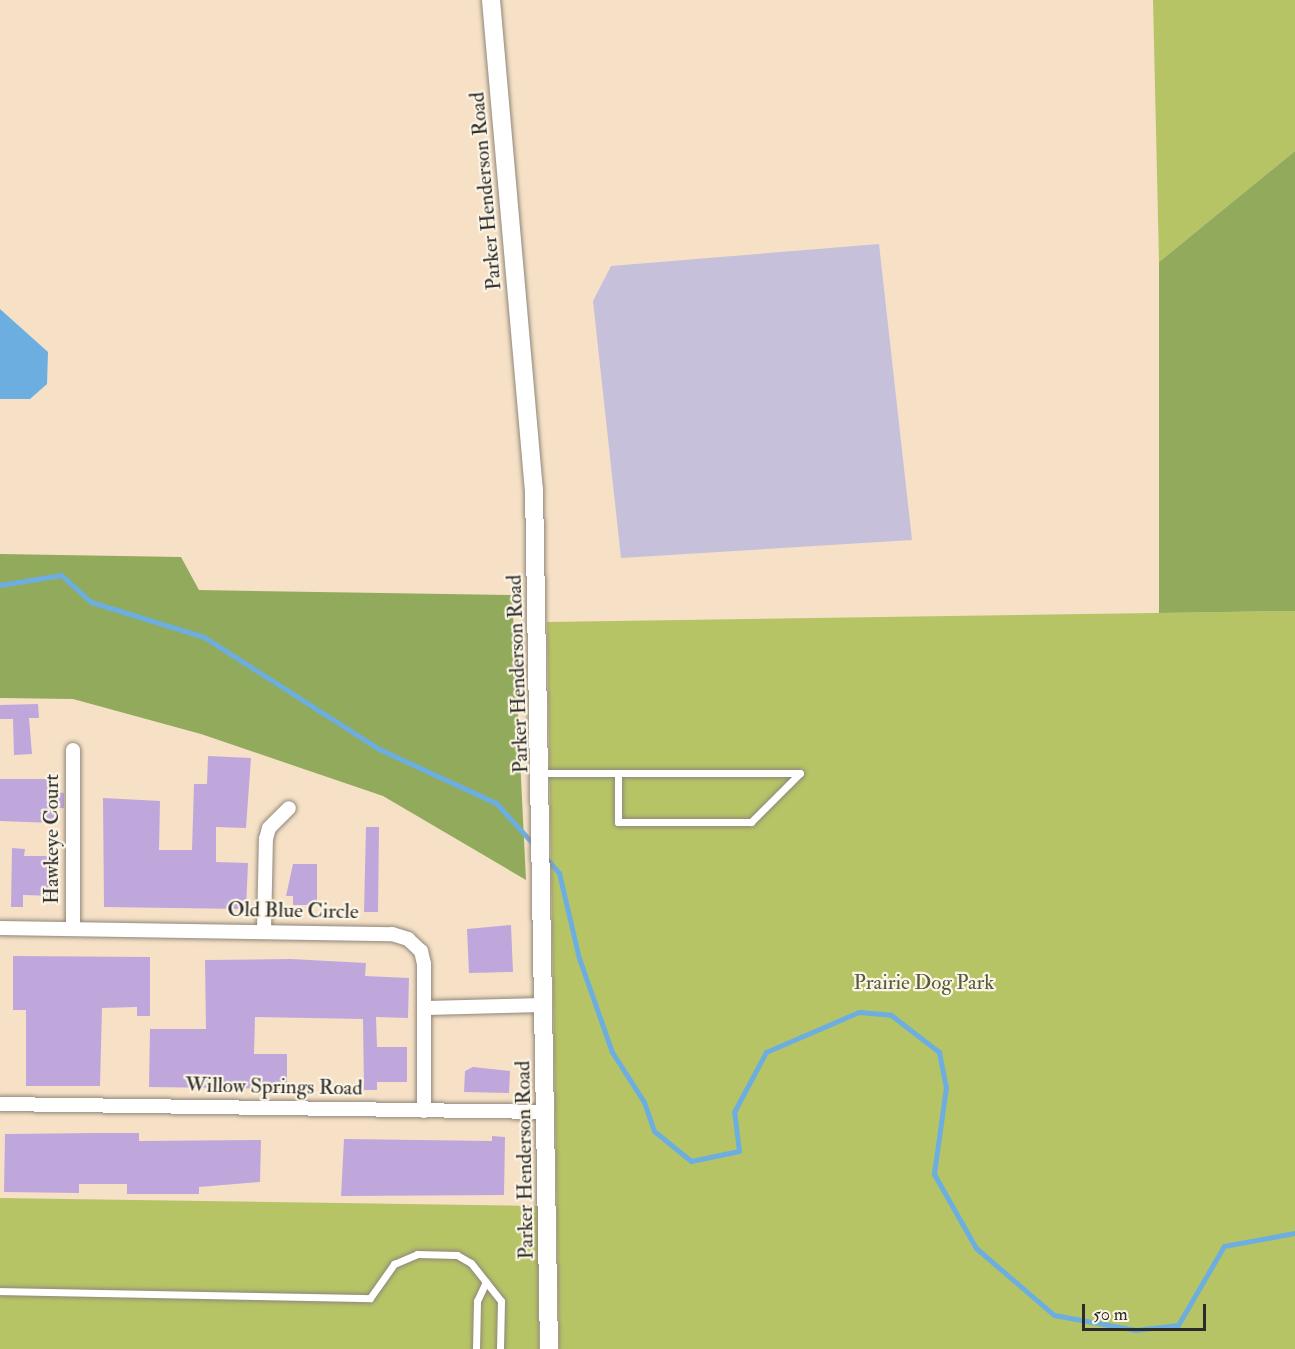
<!DOCTYPE html>
<html>
<head>
<meta charset="utf-8">
<style>
	body { margin:0 }
	#map { position:relative; width:1295px; height:1349px; overflow:hidden; background:#f6e1c7; font-family:"IM FELL Double Pica",serif }
	div>[style] { position:absolute }
	.industrial>* { inset:0; background:#c6c0da }
	.green>* { inset:0; background:#b7c466 }
	.forest>* { inset:0; background:#91aa5b }
	.water>* { inset:0; background:#6daee1 }
	.stream>* { height:5px; margin:-2.5px; padding:0 2.5px; transform-origin:2.5px; border-radius:2.5px; background:#6daee1 }
	.building>* { inset:0; background:#bfa7dc }
	.roads { filter:drop-shadow(0 0 2px #908679) drop-shadow(0 0 2px #908679) }
	.service>* { height:7px; margin:-3.5px; padding:0 3.5px; transform-origin:3.5px; border-radius:3.5px; background:#fff }
	.minor>* { height:14px; margin:-7px; padding:0 7px; transform-origin:7px; border-radius:7px; background:#fff }
	.tertiary>* { height:18px; margin:-9px; padding:0 9px; transform-origin:9px; border-radius:9px; background:#fff }
	span { translate:-50% -50%; white-space:nowrap; text-align:center; line-height:1.15; -webkit-text-stroke:4.5px #fcf5e5; paint-order:stroke }
	.street-label { font-size:21px; color:#2b2b2b }
	.park-label { font-size:21px; color:#55593d }
	.scale { position:absolute; left:1082px; top:1304px; width:124px; height:27px; box-sizing:border-box; border:3px solid #2b2b2b; border-top:0; padding-left:8px; font-size:18px; line-height:21px; white-space:nowrap; color:#2b2b2b; -webkit-text-stroke:4px #fcf5e5; paint-order:stroke }
</style>
</head>
<body>
<div id="map">
	<div class="industrial">
		<div style="clip-path:polygon(879px 244px,912px 540px,621px 558px,593px 301px,611px 266px)"></div>
	</div>
	<div class="green">
		<div style="clip-path:polygon(1153px 0,1295px 0,1295px 151px,1159px 262px)"></div>
		<div style="clip-path:polygon(1295px 611px,1295px 1349px,559px 1349px,547px 622px)"></div>
		<div style="clip-path:polygon(0 1198px,538px 1206px,539px 1349px,0 1349px)"></div>
	</div>
	<div class="forest">
		<div style="clip-path:polygon(1295px 151px,1295px 611px,1159px 613px,1159px 262px)"></div>
		<div style="clip-path:polygon(0 554px,181px 557px,199px 590px,512px 595px,526px 880px,383px 796px,201px 734px,73px 699px,0 698px)"></div>
	</div>
	<div class="water">
		<div style="clip-path:polygon(0 309px,48px 352px,47px 384px,30px 399px,0 399px)"></div>
	</div>
	<div class="stream">
		<div style="left:0;top:585px;width:62px;rotate:-9.3deg"></div>
		<div style="left:61px;top:575px;width:40px;rotate:42deg"></div>
		<div style="left:91px;top:602px;width:118px;rotate:17.2deg"></div>
		<div style="left:204px;top:637px;width:208px;rotate:32.6deg"></div>
		<div style="left:379px;top:749px;width:129px;rotate:24.8deg"></div>
		<div style="left:496px;top:803px;width:59px;rotate:47.7deg"></div>
		<div style="left:546px;top:858px;width:20px;rotate:49deg"></div>
		<div style="left:559px;top:873px;width:87px;rotate:76.8deg"></div>
		<div style="left:579px;top:958px;width:100px;rotate:70.7deg"></div>
		<div style="left:612px;top:1052px;width:59px;rotate:57.4deg"></div>
		<div style="left:644px;top:1102px;width:31px;rotate:71deg"></div>
		<div style="left:654px;top:1131px;width:48px;rotate:39deg"></div>
		<div style="left:691px;top:1161px;width:49px;rotate:-11.8deg"></div>
		<div style="left:739px;top:1151px;width:39px;rotate:-97deg"></div>
		<div style="left:734px;top:1112px;width:68px;rotate:-61.9deg"></div>
		<div style="left:766px;top:1052px;width:101px;rotate:-23.3deg"></div>
		<div style="left:859px;top:1012px;width:32px;rotate:5deg"></div>
		<div style="left:891px;top:1015px;width:61px;rotate:37.6deg"></div>
		<div style="left:939px;top:1052px;width:36px;rotate:79deg"></div>
		<div style="left:946px;top:1087px;width:88px;rotate:97.9deg"></div>
		<div style="left:934px;top:1174px;width:85px;rotate:60.4deg"></div>
		<div style="left:976px;top:1248px;width:103px;rotate:40.7deg"></div>
		<div style="left:1054px;top:1315px;width:83px;rotate:10.4deg"></div>
		<div style="left:1136px;top:1330px;width:42px;rotate:-6.8deg"></div>
		<div style="left:1178px;top:1325px;width:91px;rotate:-59.8deg"></div>
		<div style="left:1224px;top:1246px;width:72px;rotate:-10.4deg"></div>
	</div>
	<div class="building">
		<div style="clip-path:polygon(38px 704px,39px 718px,29px 718px,32px 754px,14px 755px,13px 719px,0 719px,0 705px)"></div>
		<div style="clip-path:polygon(208px 756px,251px 758px,246px 828px,216px 827px,216px 862px,248px 863px,246px 909px,104px 907px,103px 798px,160px 801px,159px 850px,192px 850px,194px 784px,207px 784px)"></div>
		<div style="clip-path:polygon(0 779px,53px 779px,53px 792px,64px 793px,64px 808px,54px 808px,54px 823px,0 821px)"></div>
		<div style="clip-path:polygon(366px 827px,379px 827px,378px 912px,364px 912px)"></div>
		<div style="clip-path:polygon(12px 848px,25px 849px,24px 856px,54px 856px,54px 896px,23px 895px,23px 907px,11px 907px)"></div>
		<div style="clip-path:polygon(293px 864px,317px 864px,317px 905px,293px 905px,293px 896px,286px 896px)"></div>
		<div style="clip-path:polygon(511px 925px,513px 972px,469px 973px,467px 929px)"></div>
		<div style="clip-path:polygon(13px 956px,150px 957px,150px 1016px,137px 1016px,137px 1007px,102px 1008px,100px 1086px,26px 1086px,26px 1010px,13px 1010px)"></div>
		<div style="clip-path:polygon(291px 959px,366px 963px,365px 976px,409px 978px,408px 1018px,376px 1017px,377px 1047px,407px 1047px,407px 1082px,377px 1082px,377px 1090px,364px 1090px,363px 1019px,255px 1017px,254px 1054px,287px 1054px,287px 1089px,149px 1087px,150px 1029px,206px 1029px,205px 960px)"></div>
		<div style="clip-path:polygon(473px 1067px,510px 1071px,509px 1093px,464px 1092px,465px 1071px)"></div>
		<div style="clip-path:polygon(97px 1133px,139px 1133px,139px 1141px,261px 1140px,260px 1182px,199px 1187px,199px 1194px,127px 1194px,127px 1184px,79px 1184px,79px 1193px,4px 1192px,5px 1134px)"></div>
		<div style="clip-path:polygon(492px 1136px,505px 1137px,504px 1195px,341px 1196px,344px 1139px,492px 1141px)"></div>
	</div>
	<div class="roads">
		<div class="service">
			<div style="left:543px;top:773px;width:257px"></div>
			<div style="left:618px;top:773px;width:49px;rotate:90deg"></div>
			<div style="left:618px;top:822px;width:133px"></div>
			<div style="left:751px;top:822px;width:69px;rotate:-45deg"></div>
			<div style="left:0;top:1291px;width:370px;rotate:1.1deg"></div>
			<div style="left:370px;top:1298px;width:42px;rotate:-54.8deg"></div>
			<div style="left:394px;top:1264px;width:25px;rotate:-23deg"></div>
			<div style="left:417px;top:1254px;width:40px;rotate:1.4deg"></div>
			<div style="left:457px;top:1255px;width:16px;rotate:30deg"></div>
			<div style="left:471px;top:1263px;width:48px;rotate:51.7deg"></div>
			<div style="left:501px;top:1301px;width:48px;rotate:91.2deg"></div>
			<div style="left:476px;top:1349px;width:48px;rotate:-88.8deg"></div>
			<div style="left:477px;top:1301px;width:21px;rotate:-65deg"></div>
		</div>
		<div class="minor">
			<div style="left:73px;top:750px;width:179px;rotate:90deg"></div>
			<div style="left:0;top:928px;width:392px;rotate:0.9deg"></div>
			<div style="left:392px;top:934px;width:17px;rotate:17deg"></div>
			<div style="left:408px;top:939px;width:18px;rotate:43deg"></div>
			<div style="left:421px;top:951px;width:13px;rotate:77deg"></div>
			<div style="left:424px;top:964px;width:147px;rotate:90deg"></div>
			<div style="left:264px;top:931px;width:92px;rotate:-88.8deg"></div>
			<div style="left:266px;top:839px;width:11px;rotate:-75deg"></div>
			<div style="left:269px;top:828px;width:28px;rotate:-45deg"></div>
			<div style="left:424px;top:1008px;width:121px;rotate:-1.4deg"></div>
			<div style="left:0;top:1104px;width:547px;rotate:0.84deg"></div>
		</div>
		<div class="tertiary">
			<div style="left:491px;top:0;width:491px;rotate:85deg"></div>
			<div style="left:534px;top:489px;width:860px;rotate:89deg"></div>
		</div>
	</div>
	<div class="street-label">
		<span style="left:486px;top:191px;rotate:-95deg">Parker Henderson Road</span>
		<span style="left:518px;top:674px;rotate:-92deg">Parker Henderson Road</span>
		<span style="left:52px;top:839px;rotate:-90deg">Hawkeye Court</span>
		<span style="left:293px;top:911px;rotate:1deg">Old Blue Circle</span>
		<span style="left:274px;top:1087px;rotate:1deg">Willow Springs Road</span>
		<span style="left:525px;top:1160px;rotate:-91deg">Parker Henderson Road</span>
	</div>
	<div class="park-label">
		<span style="left:924px;top:983px">Prairie Dog Park</span>
	</div>
	<div class="scale">50 m</div>
</div>
</body>
</html>
